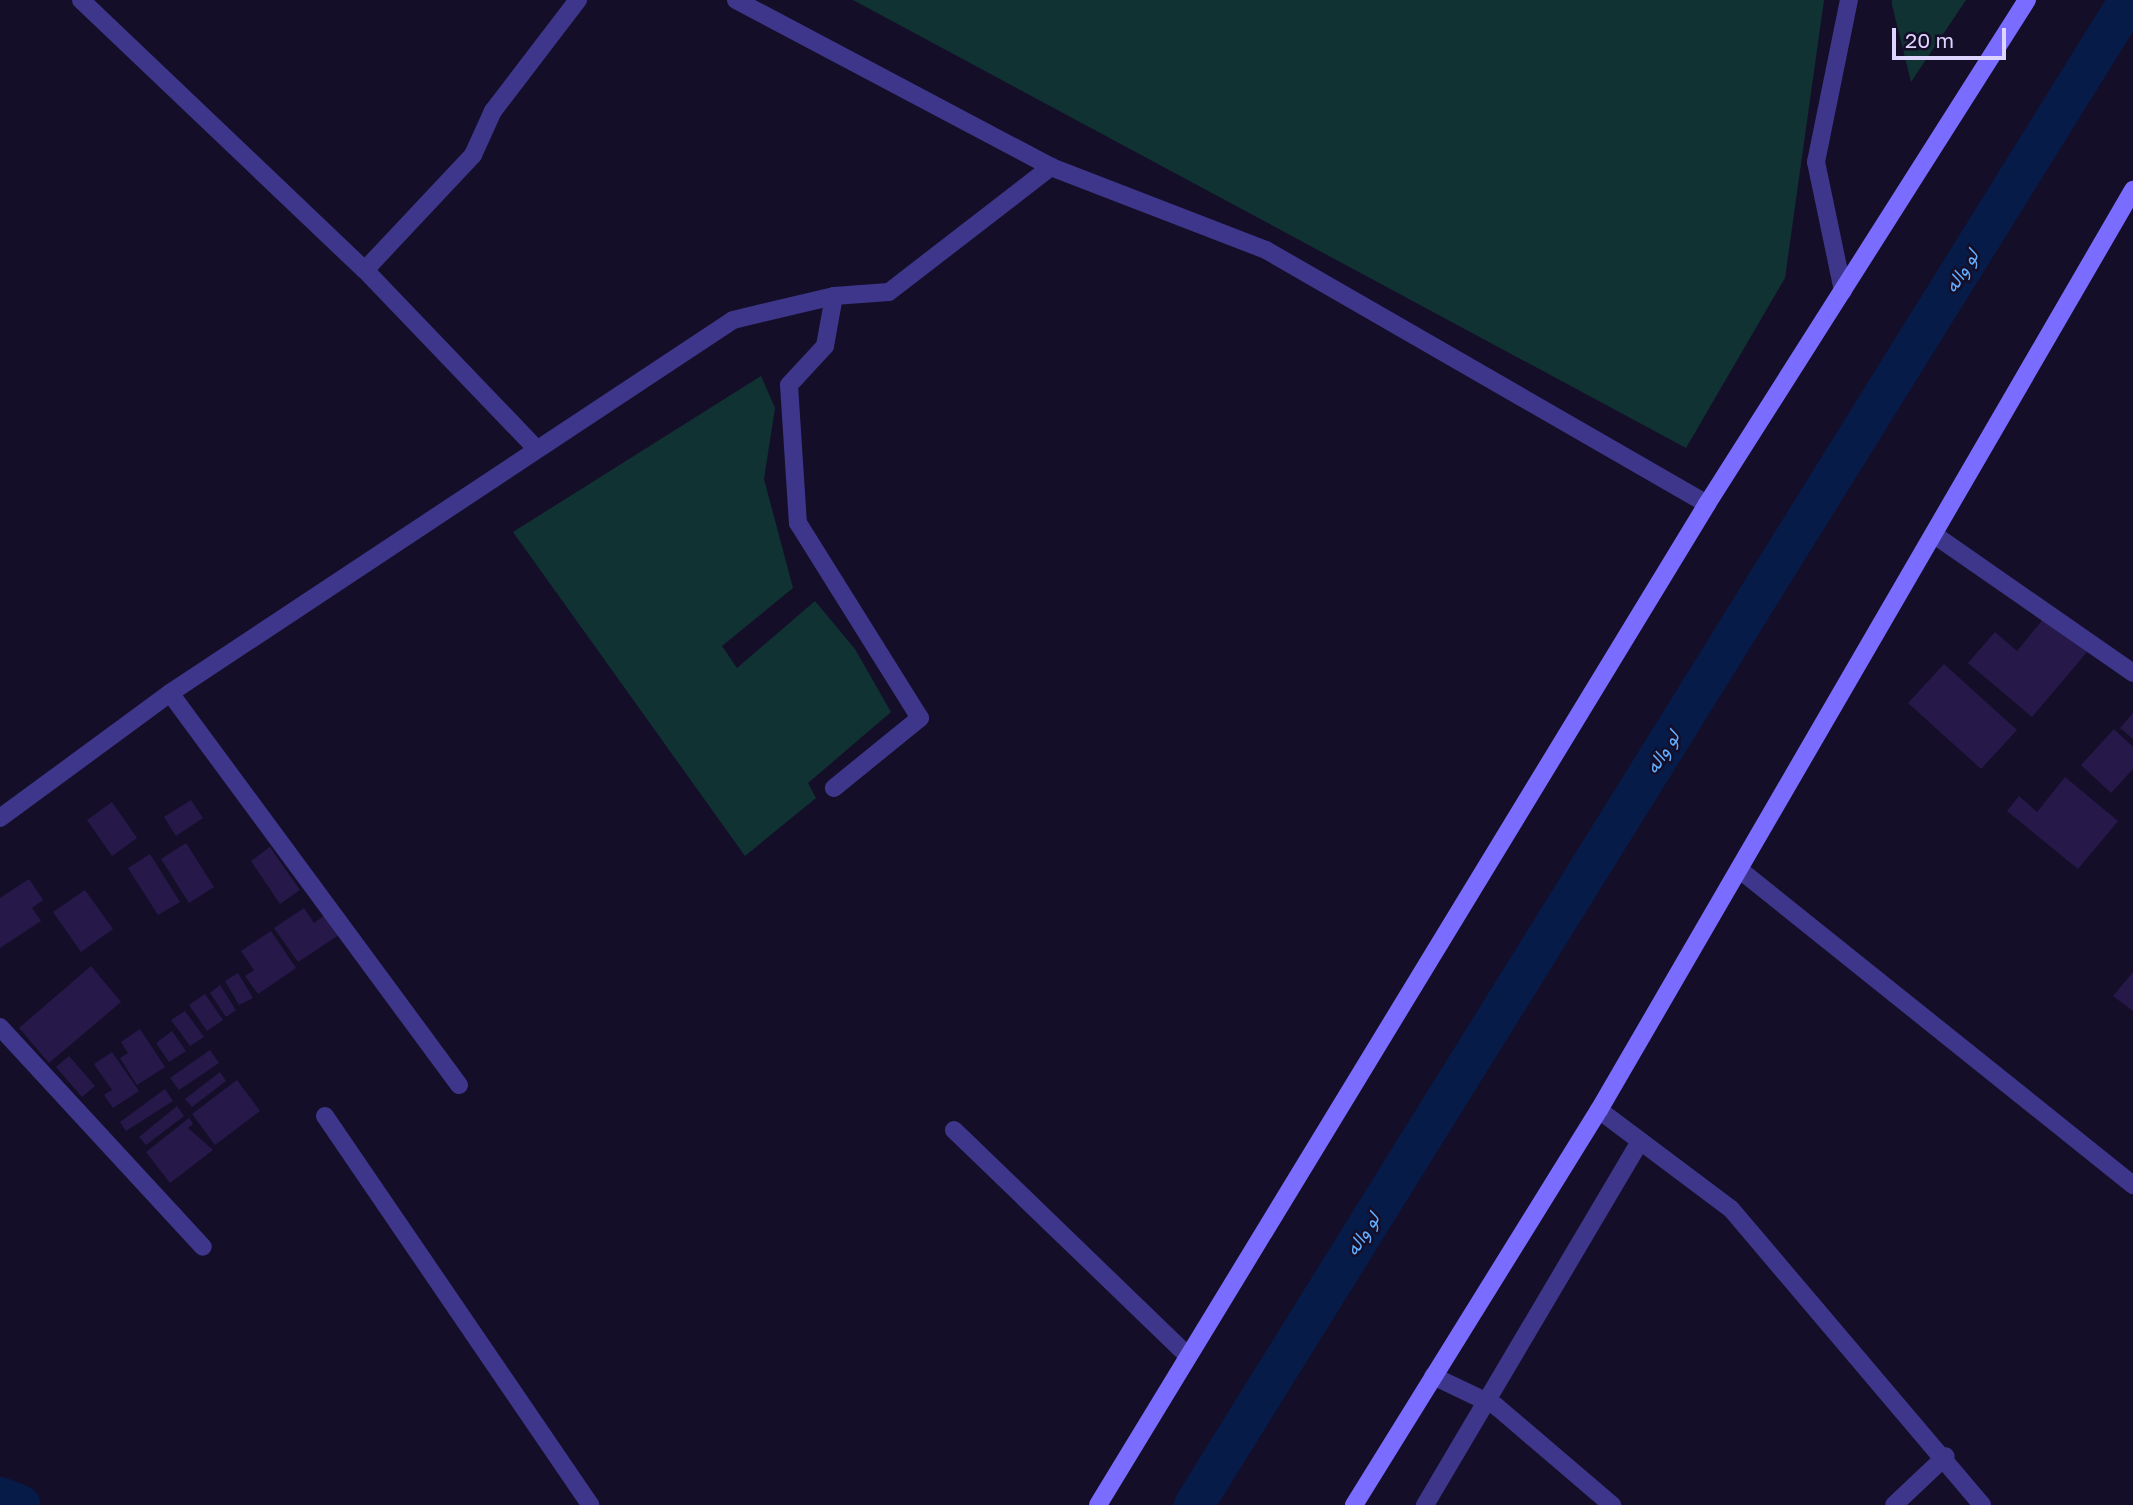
<!DOCTYPE html>
<html>
<head>
<meta charset="utf-8">
<style>
	body { margin:0 }
	#map { position:relative; width:2133px; height:1505px; overflow:hidden; background:#140e28; font-family:"Golos Text",Vazirmatn,sans-serif }
	div>[style] { position:absolute }
	.green>* { inset:0; background:#113233 }
	.canal>* { height:40px; margin:-20px; padding:0 20px; transform-origin:20px; border-radius:20px; background:#071b49 }
	.building>* { inset:0; background:#26194a }
	.lane>* { height:18px; margin:-9px; padding:0 9px; transform-origin:9px; border-radius:9px; background:#3e368a }
	.street>* { height:18px; margin:-9px; padding:0 9px; transform-origin:9px; border-radius:9px; background:#3e368a }
	.secondary>* { height:18px; margin:-9px; padding:0 9px; transform-origin:9px; border-radius:9px; background:#796cff }
	span { translate:-50% -50%; white-space:nowrap; text-align:center; line-height:1.15; -webkit-text-stroke:5px #140e28; paint-order:stroke }
	.water-label { font-size:19px; color:#63adff; font-style:italic }
	.scale { position:absolute; left:1892px; top:28px; width:114px; height:32px; box-sizing:border-box; border:4px solid #ddd5ff; border-top:0; padding-left:9px; font-size:21px; line-height:24px; white-space:nowrap; color:#ddd5ff; -webkit-text-stroke:5px #140e28; paint-order:stroke }
</style>
</head>
<body>
<div id="map">
	<div class="green">
		<div style="clip-path:polygon(853px 0,1824px 0,1785px 278px,1686px 448px)"></div>
		<div style="clip-path:polygon(1892px 0,1966px 0,1911px 82px,1892px 5px)"></div>
		<div style="clip-path:polygon(761px 376px,775px 408px,764px 479px,793px 588px,722px 646px,737px 668px,815px 601px,855px 649px,891px 712px,808px 783px,816px 798px,745px 856px,513px 532px)"></div>
	</div>
	<div class="canal">
		<div style="left:0;top:1497px;width:22px;rotate:21deg"></div>
		<div style="left:1194px;top:1505px;width:1772px;rotate:-58.15deg"></div>
	</div>
	<div class="building">
		<div style="clip-path:polygon(2045px 617px,2087px 652px,2032px 717px,1968px 663px,1995px 632px,2017px 651px)"></div>
		<div style="clip-path:polygon(1944px 664px,2017px 730px,1981px 769px,1908px 703px)"></div>
		<div style="clip-path:polygon(2133px 713px,2133px 739px,2120px 728px)"></div>
		<div style="clip-path:polygon(2114px 729px,2133px 747px,2133px 769px,2111px 793px,2081px 765px)"></div>
		<div style="clip-path:polygon(2065px 777px,2118px 821px,2078px 869px,2007px 811px,2019px 796px,2037px 812px)"></div>
		<div style="clip-path:polygon(191px 800px,203px 818px,176px 836px,164px 817px)"></div>
		<div style="clip-path:polygon(112px 802px,137px 838px,112px 856px,87px 820px)"></div>
		<div style="clip-path:polygon(186px 843px,214px 887px,189px 903px,161px 859px)"></div>
		<div style="clip-path:polygon(270px 847px,300px 890px,280px 904px,251px 861px)"></div>
		<div style="clip-path:polygon(150px 854px,180px 902px,158px 915px,128px 868px)"></div>
		<div style="clip-path:polygon(29px 879px,43px 900px,32px 908px,41px 921px,0 948px,0 898px)"></div>
		<div style="clip-path:polygon(85px 890px,113px 929px,81px 952px,53px 912px)"></div>
		<div style="clip-path:polygon(304px 908px,314px 923px,325px 915px,339px 935px,298px 962px,274px 928px)"></div>
		<div style="clip-path:polygon(271px 931px,296px 968px,258px 994px,245px 976px,254px 970px,241px 951px)"></div>
		<div style="clip-path:polygon(91px 966px,121px 1002px,49px 1063px,19px 1028px)"></div>
		<div style="clip-path:polygon(2133px 972px,2133px 1011px,2113px 996px)"></div>
		<div style="clip-path:polygon(238px 973px,253px 998px,239px 1005px,225px 981px)"></div>
		<div style="clip-path:polygon(220px 985px,236px 1010px,226px 1017px,210px 993px)"></div>
		<div style="clip-path:polygon(205px 994px,223px 1020px,207px 1031px,189px 1005px)"></div>
		<div style="clip-path:polygon(185px 1011px,204px 1037px,190px 1046px,171px 1020px)"></div>
		<div style="clip-path:polygon(140px 1029px,165px 1067px,137px 1085px,120px 1058px,128px 1053px,121px 1042px)"></div>
		<div style="clip-path:polygon(172px 1031px,186px 1051px,169px 1062px,156px 1043px)"></div>
		<div style="clip-path:polygon(210px 1050px,219px 1063px,179px 1090px,170px 1078px)"></div>
		<div style="clip-path:polygon(112px 1052px,139px 1091px,113px 1108px,104px 1095px,112px 1090px,94px 1064px)"></div>
		<div style="clip-path:polygon(69px 1056px,95px 1086px,82px 1097px,56px 1067px)"></div>
		<div style="clip-path:polygon(220px 1072px,226px 1081px,192px 1107px,185px 1099px)"></div>
		<div style="clip-path:polygon(237px 1080px,260px 1111px,215px 1145px,192px 1114px)"></div>
		<div style="clip-path:polygon(165px 1089px,173px 1101px,126px 1131px,120px 1122px)"></div>
		<div style="clip-path:polygon(177px 1106px,184px 1116px,146px 1145px,139px 1137px)"></div>
		<div style="clip-path:polygon(189px 1118px,193px 1124px,188px 1128px,213px 1150px,170px 1183px,146px 1152px)"></div>
	</div>
	<div class="lane">
		<div style="left:1843px;top:291px;width:132px;rotate:-101.8deg"></div>
		<div style="left:1816px;top:162px;width:165px;rotate:-78.5deg"></div>
		<div style="left:170px;top:693px;width:487px;rotate:53.6deg"></div>
		<div style="left:0;top:1027px;width:299px;rotate:47.3deg"></div>
		<div style="left:325px;top:1116px;width:471px;rotate:55.7deg"></div>
		<div style="left:954px;top:1130px;width:325px;rotate:44deg"></div>
		<div style="left:1433px;top:1376px;width:70px;rotate:25.5deg"></div>
		<div style="left:1496px;top:1406px;width:153px;rotate:40.5deg"></div>
		<div style="left:1425px;top:1505px;width:423px;rotate:-59.4deg"></div>
		<div style="left:1894px;top:1505px;width:71px;rotate:-43.3deg"></div>
	</div>
	<div class="street">
		<div style="left:81px;top:0;width:392px;rotate:43.6deg"></div>
		<div style="left:365px;top:270px;width:244px;rotate:46.2deg"></div>
		<div style="left:736px;top:0;width:357px;rotate:27.9deg"></div>
		<div style="left:1051px;top:167px;width:230px;rotate:21.1deg"></div>
		<div style="left:1266px;top:250px;width:509px;rotate:29.94deg"></div>
		<div style="left:365px;top:270px;width:158px;rotate:-46.8deg"></div>
		<div style="left:473px;top:155px;width:48px;rotate:-65.6deg"></div>
		<div style="left:493px;top:111px;width:140px;rotate:-52.6deg"></div>
		<div style="left:834px;top:296px;width:51px;rotate:100.2deg"></div>
		<div style="left:825px;top:346px;width:53px;rotate:132.7deg"></div>
		<div style="left:789px;top:385px;width:138px;rotate:86.3deg"></div>
		<div style="left:798px;top:523px;width:230px;rotate:58deg"></div>
		<div style="left:920px;top:718px;width:111px;rotate:140.9deg"></div>
		<div style="left:1936px;top:536px;width:240px;rotate:34.8deg"></div>
		<div style="left:0;top:818px;width:211px;rotate:-36.3deg"></div>
		<div style="left:170px;top:693px;width:675px;rotate:-33.53deg"></div>
		<div style="left:733px;top:320px;width:104px;rotate:-13.4deg"></div>
		<div style="left:834px;top:296px;width:55px;rotate:-4.2deg"></div>
		<div style="left:889px;top:292px;width:205px;rotate:-37.7deg"></div>
		<div style="left:1740px;top:870px;width:504px;rotate:38.71deg"></div>
		<div style="left:1599px;top:1110px;width:165px;rotate:36.9deg"></div>
		<div style="left:1731px;top:1209px;width:388px;rotate:49.7deg"></div>
	</div>
	<div class="secondary">
		<div style="left:1098px;top:1505px;width:1172px;rotate:-58.68deg"></div>
		<div style="left:1707px;top:504px;width:597px;rotate:-57.59deg"></div>
		<div style="left:1354px;top:1505px;width:465px;rotate:-58.2deg"></div>
		<div style="left:1599px;top:1110px;width:1064px;rotate:-59.87deg"></div>
	</div>
	<div class="water-label">
		<span style="left:1961px;top:271px;rotate:-58deg">لو واله</span>
		<span style="left:1662px;top:752px;rotate:-58deg">لو واله</span>
		<span style="left:1362px;top:1234px;rotate:-58deg">لو واله</span>
	</div>
	<div class="scale">20 m</div>
</div>
</body>
</html>
